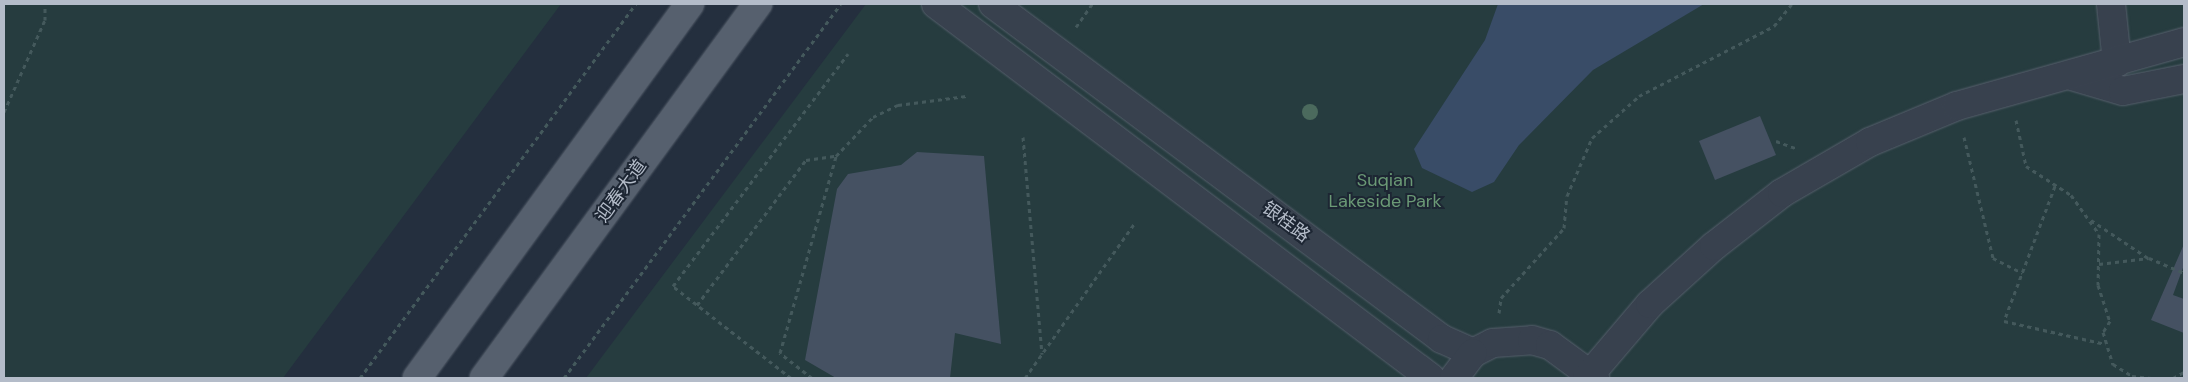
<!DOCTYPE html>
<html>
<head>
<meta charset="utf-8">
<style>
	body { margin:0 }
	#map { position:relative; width:2188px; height:382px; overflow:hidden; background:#242f3e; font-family:"DM Sans","Noto Sans SC",sans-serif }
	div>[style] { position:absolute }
	.green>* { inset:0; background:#263c3f }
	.water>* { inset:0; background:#394c67 }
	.building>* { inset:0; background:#455162 }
	.path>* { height:3px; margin-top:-1.5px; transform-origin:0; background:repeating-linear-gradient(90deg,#44595c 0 4px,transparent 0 8px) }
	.roads { filter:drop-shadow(0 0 1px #565f6c) drop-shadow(0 0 1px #565f6c) }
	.minor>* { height:28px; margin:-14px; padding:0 14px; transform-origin:14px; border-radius:14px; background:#38414e }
	.major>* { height:28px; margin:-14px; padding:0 14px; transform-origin:14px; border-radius:14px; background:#56606e }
	.trees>* { width:16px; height:16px; margin:-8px; border-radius:50%; background:#4b6a5d }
	span { translate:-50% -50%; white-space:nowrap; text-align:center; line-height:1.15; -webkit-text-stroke:4px #1d2633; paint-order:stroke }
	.park-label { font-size:18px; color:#6b9a76 }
	.street-label { font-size:18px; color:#b4bcc9 }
	.frame { position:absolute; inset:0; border:5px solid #b4bcc9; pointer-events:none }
</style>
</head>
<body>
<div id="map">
	<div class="green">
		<div style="clip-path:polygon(4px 4px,561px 4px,283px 378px,4px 378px)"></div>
		<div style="clip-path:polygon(866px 4px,2184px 4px,2184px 378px,586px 378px)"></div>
	</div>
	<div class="water">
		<div style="clip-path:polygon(1498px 4px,1704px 4px,1593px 70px,1519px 145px,1494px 182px,1472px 192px,1422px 168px,1414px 149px,1485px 40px)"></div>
	</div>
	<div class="building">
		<div style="clip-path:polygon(1760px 116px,1776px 155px,1715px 180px,1699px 141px)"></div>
		<div style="clip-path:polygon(917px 152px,984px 156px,1001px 344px,955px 333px,950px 378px,836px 378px,805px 360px,837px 189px,848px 174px,901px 165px)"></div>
		<div style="clip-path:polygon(2184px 244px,2184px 265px,2173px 295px,2184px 299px,2184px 333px,2151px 320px)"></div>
	</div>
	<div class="path">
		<div style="left:1076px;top:27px;width:28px;rotate:-55deg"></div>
		<div style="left:4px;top:112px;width:101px;rotate:-66deg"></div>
		<div style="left:45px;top:20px;width:16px;rotate:-90deg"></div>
		<div style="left:2016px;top:120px;width:47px;rotate:77.7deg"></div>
		<div style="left:2026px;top:166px;width:54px;rotate:32.8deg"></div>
		<div style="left:2071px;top:195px;width:48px;rotate:54.3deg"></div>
		<div style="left:2099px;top:234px;width:51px;rotate:91.1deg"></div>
		<div style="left:2098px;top:285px;width:38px;rotate:72deg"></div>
		<div style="left:2110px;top:321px;width:13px;rotate:122deg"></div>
		<div style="left:2103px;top:332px;width:34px;rotate:73deg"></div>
		<div style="left:2113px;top:364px;width:22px;rotate:32deg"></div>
		<div style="left:2132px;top:376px;width:19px;rotate:6deg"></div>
		<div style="left:1023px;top:137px;width:218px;rotate:85deg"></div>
		<div style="left:1964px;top:137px;width:124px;rotate:76.5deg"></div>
		<div style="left:1993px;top:258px;width:33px;rotate:27deg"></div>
		<div style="left:1776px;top:141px;width:23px;rotate:20deg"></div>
		<div style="left:2055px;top:186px;width:144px;rotate:110.7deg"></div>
		<div style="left:2004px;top:321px;width:104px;rotate:12.8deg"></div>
		<div style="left:2091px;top:220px;width:69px;rotate:33.7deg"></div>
		<div style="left:2099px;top:264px;width:50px;rotate:-6.8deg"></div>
		<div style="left:2149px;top:258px;width:38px;rotate:23deg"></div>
		<div style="left:697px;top:305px;width:181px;rotate:-53.1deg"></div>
		<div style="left:806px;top:160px;width:30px;rotate:-8deg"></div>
		<div style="left:1499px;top:313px;width:15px;rotate:-82deg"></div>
		<div style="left:1501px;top:298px;width:94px;rotate:-48deg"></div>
		<div style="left:1564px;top:228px;width:32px;rotate:-85deg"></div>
		<div style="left:1567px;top:196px;width:63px;rotate:-66.7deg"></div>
		<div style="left:1592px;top:138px;width:63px;rotate:-41.8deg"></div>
		<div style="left:1639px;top:96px;width:152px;rotate:-27.4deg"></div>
		<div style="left:1774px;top:26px;width:28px;rotate:-51deg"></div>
		<div style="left:360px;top:378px;width:465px;rotate:-53.6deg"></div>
		<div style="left:564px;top:378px;width:465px;rotate:-53.5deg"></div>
		<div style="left:791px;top:378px;width:150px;rotate:-142.1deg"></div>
		<div style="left:673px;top:286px;width:291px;rotate:-53deg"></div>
		<div style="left:812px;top:378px;width:41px;rotate:-142deg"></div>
		<div style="left:780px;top:353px;width:205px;rotate:-74.1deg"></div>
		<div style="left:836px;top:156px;width:54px;rotate:-46.5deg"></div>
		<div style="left:873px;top:117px;width:28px;rotate:-26deg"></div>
		<div style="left:898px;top:105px;width:69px;rotate:-7.5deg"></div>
		<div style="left:1025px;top:378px;width:192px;rotate:-54.7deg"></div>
		<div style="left:2173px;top:378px;width:13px;rotate:-29deg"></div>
	</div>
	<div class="roads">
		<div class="minor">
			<div style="left:936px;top:4px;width:620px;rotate:37.07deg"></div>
			<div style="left:993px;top:4px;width:560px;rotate:36.73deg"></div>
			<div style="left:1442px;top:339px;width:34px;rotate:24deg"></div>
			<div style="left:1473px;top:353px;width:22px;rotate:-27deg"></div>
			<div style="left:1493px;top:343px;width:39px;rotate:-4deg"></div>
			<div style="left:1532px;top:340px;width:19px;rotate:16deg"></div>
			<div style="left:1550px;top:345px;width:56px;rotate:36.3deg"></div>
			<div style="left:2111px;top:4px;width:59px;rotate:84.2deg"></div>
			<div style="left:2072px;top:76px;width:53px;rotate:16.4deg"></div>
			<div style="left:2123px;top:91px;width:62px;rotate:-11.1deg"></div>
			<div style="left:1454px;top:378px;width:31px;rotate:-53deg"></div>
			<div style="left:1587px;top:378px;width:97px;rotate:-49.6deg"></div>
			<div style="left:1650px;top:304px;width:86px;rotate:-42.2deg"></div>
			<div style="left:1714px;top:246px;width:86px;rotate:-37.9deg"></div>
			<div style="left:1782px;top:193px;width:102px;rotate:-30.1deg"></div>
			<div style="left:1870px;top:142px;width:94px;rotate:-22.5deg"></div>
			<div style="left:1957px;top:106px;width:236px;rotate:-15.7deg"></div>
		</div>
		<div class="major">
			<div style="left:417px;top:378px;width:463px;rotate:-53.9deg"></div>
			<div style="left:484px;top:378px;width:464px;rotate:-53.8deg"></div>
		</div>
	</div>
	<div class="trees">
		<div style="left:1310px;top:112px"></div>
	</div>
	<div class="park-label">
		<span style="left:1385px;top:191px">Suqian<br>Lakeside Park</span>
	</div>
	<div class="street-label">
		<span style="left:621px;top:191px;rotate:-54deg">迎春大道</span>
		<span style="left:1286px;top:222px;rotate:37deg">银桂路</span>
	</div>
	<div class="frame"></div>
</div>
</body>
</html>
